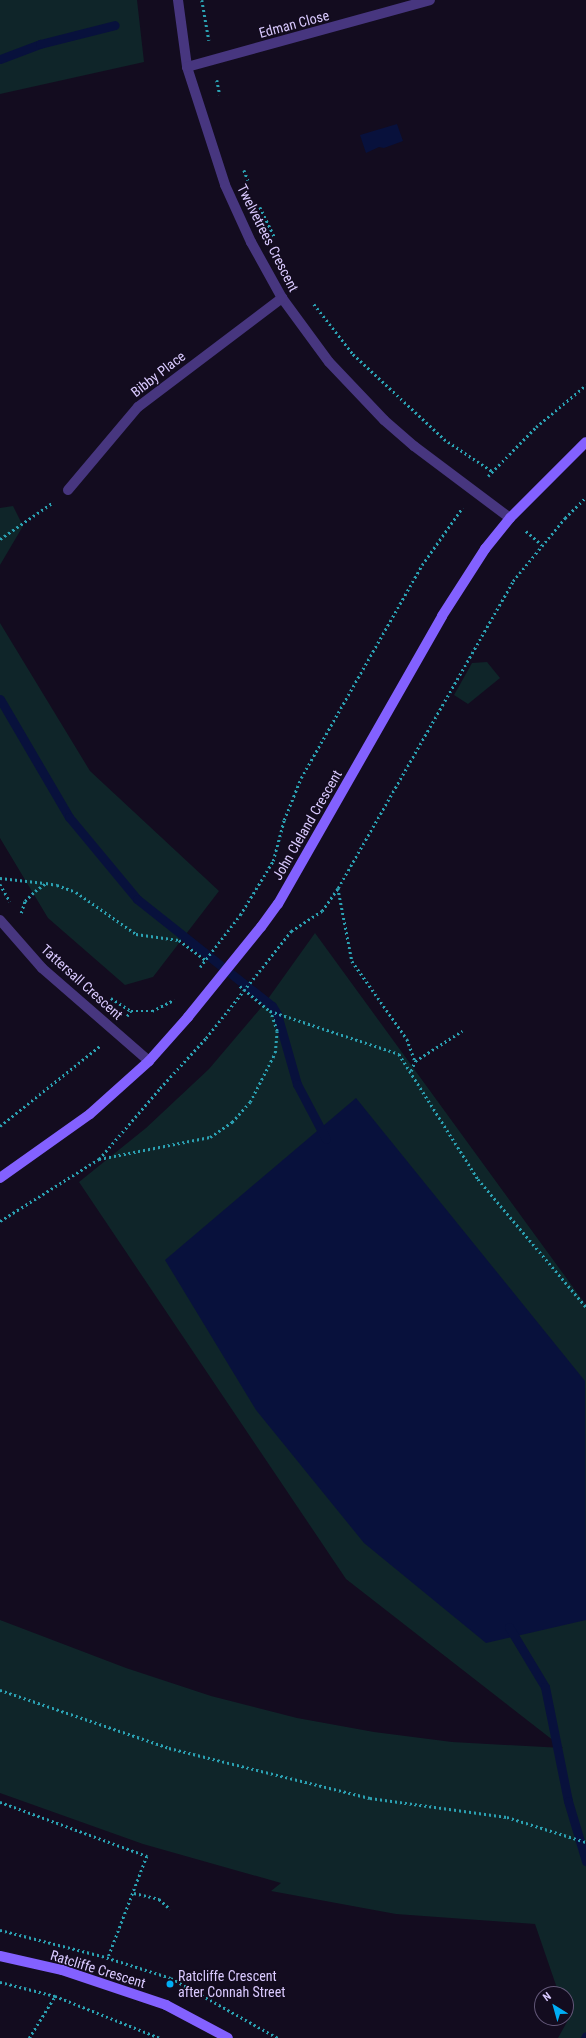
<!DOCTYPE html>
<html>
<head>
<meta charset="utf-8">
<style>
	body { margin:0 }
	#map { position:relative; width:586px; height:2038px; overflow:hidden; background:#130c1f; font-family:"Roboto Condensed",sans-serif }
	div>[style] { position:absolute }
	.green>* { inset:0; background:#0f2529 }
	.water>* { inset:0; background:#08113c }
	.stream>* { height:9px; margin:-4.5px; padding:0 4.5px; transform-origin:4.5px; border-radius:4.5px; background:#08113c }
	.path>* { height:2.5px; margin-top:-1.25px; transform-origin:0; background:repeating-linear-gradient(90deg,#2ba1b2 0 2px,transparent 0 5px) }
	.street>* { height:10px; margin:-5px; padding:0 5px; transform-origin:5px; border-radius:5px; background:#47367f }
	.secondary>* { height:10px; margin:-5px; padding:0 5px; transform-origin:5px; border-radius:5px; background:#8361ff }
	.path-bridge>* { height:2.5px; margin-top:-1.25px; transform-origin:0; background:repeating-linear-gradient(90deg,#2ba1b2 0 2px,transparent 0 5px) }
	.secondary-bridge>* { height:10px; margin:-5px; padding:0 5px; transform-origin:5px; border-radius:5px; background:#8361ff }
	.dots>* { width:11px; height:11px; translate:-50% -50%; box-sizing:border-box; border:2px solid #130c1f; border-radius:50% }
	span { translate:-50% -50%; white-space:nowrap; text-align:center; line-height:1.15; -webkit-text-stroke:3px #130c1f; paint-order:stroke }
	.street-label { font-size:14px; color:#dacaff }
	.poi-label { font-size:14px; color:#dacaff }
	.left { translate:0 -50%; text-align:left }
	.north { position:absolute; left:534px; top:1986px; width:40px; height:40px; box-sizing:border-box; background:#130c1f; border:1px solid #635879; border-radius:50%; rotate:323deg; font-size:11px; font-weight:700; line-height:16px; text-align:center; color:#dacaff }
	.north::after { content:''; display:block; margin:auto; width:14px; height:18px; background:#00aef5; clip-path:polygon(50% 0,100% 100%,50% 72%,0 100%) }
</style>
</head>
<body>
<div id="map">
	<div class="green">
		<div style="clip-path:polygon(0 0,137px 0,144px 62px,0 94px)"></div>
		<div style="clip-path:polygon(13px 506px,23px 526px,0 565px,0 508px)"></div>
		<div style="clip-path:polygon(0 623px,90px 771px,219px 891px,153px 977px,125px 985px,48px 918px,0 838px)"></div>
		<div style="clip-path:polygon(487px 662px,500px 678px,468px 704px,454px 695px,472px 663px)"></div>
		<div style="clip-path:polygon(315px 933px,586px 1305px,586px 2038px,558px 2038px,568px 2020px,566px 1994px,559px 1994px,535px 1924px,396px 1914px,271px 1891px,281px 1883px,143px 1844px,0 1793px,0 1620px,126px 1668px,211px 1696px,297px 1718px,374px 1732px,452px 1742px,563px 1748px,346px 1579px,79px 1182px,146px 1128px,209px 1069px,265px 1003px)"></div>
	</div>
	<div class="water">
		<div style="clip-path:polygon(397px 124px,403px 141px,384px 148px,379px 147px,366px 153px,360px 135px)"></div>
		<div style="clip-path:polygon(356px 1098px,585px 1381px,586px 1620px,486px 1643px,364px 1543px,256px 1410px,165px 1260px)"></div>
	</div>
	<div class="stream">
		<div style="left:0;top:59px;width:43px;rotate:-20.6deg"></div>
		<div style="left:40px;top:44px;width:77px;rotate:-14.2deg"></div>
		<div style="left:0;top:699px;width:137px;rotate:59.7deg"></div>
		<div style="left:69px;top:817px;width:107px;rotate:50.3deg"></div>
		<div style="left:137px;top:899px;width:172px;rotate:38.4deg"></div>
		<div style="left:272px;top:1006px;width:9px;rotate:58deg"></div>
		<div style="left:277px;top:1014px;width:73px;rotate:74.1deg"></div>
		<div style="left:297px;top:1084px;width:62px;rotate:62.2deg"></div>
		<div style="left:509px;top:1627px;width:70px;rotate:59deg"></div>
		<div style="left:545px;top:1687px;width:116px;rotate:78.6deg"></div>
		<div style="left:568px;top:1801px;width:63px;rotate:73.3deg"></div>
		<div style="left:585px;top:2038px;width:2px;rotate:-63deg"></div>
	</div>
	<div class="path">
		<div style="left:202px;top:0;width:41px;rotate:80.1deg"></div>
		<div style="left:217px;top:80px;width:15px;rotate:79deg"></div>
		<div style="left:244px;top:170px;width:11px;rotate:68deg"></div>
		<div style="left:260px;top:207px;width:34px;rotate:64deg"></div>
		<div style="left:314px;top:304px;width:63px;rotate:52deg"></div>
		<div style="left:353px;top:354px;width:125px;rotate:43deg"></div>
		<div style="left:444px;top:439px;width:58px;rotate:33.7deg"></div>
		<div style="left:488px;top:476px;width:69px;rotate:-45.6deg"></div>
		<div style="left:536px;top:427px;width:65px;rotate:-40deg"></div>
		<div style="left:526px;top:531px;width:21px;rotate:41deg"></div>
		<div style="left:0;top:539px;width:63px;rotate:-34.7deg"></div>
		<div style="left:0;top:878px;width:45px;rotate:6.3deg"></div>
		<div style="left:0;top:884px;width:20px;rotate:60deg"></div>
		<div style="left:338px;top:888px;width:74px;rotate:79.1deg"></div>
		<div style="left:352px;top:961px;width:95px;rotate:54.8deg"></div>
		<div style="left:407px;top:1039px;width:23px;rotate:70deg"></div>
		<div style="left:21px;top:913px;width:13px;rotate:-72deg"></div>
		<div style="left:25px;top:901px;width:14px;rotate:-45deg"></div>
		<div style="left:35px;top:891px;width:14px;rotate:-36deg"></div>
		<div style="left:46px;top:883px;width:11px;rotate:10deg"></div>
		<div style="left:57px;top:885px;width:20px;rotate:20deg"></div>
		<div style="left:76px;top:892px;width:73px;rotate:35deg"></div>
		<div style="left:136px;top:934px;width:43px;rotate:7.9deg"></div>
		<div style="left:179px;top:940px;width:35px;rotate:37deg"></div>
		<div style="left:240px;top:915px;width:63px;rotate:-58.6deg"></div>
		<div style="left:273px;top:861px;width:42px;rotate:-75deg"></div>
		<div style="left:284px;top:820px;width:45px;rotate:-68deg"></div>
		<div style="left:301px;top:778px;width:245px;rotate:-60.4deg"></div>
		<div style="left:422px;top:565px;width:70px;rotate:-54.9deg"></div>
		<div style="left:291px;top:931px;width:37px;rotate:-33deg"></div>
		<div style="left:322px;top:911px;width:28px;rotate:-55deg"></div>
		<div style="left:338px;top:888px;width:353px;rotate:-60.3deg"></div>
		<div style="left:513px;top:581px;width:82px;rotate:-50.5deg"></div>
		<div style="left:565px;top:518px;width:30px;rotate:-45deg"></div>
		<div style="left:240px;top:986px;width:39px;rotate:40deg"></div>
		<div style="left:270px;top:1011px;width:136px;rotate:18.4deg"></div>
		<div style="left:399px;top:1054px;width:148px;rotate:57.7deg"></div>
		<div style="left:478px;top:1179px;width:167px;rotate:49.8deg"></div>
		<div style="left:111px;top:998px;width:24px;rotate:33deg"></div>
		<div style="left:127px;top:1016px;width:6px;rotate:-51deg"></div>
		<div style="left:131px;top:1011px;width:21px"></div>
		<div style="left:152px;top:1011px;width:25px;rotate:-27deg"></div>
		<div style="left:411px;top:1071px;width:11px;rotate:-68deg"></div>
		<div style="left:415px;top:1061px;width:56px;rotate:-32.6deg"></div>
		<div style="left:0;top:1126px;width:129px;rotate:-38.7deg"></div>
		<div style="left:99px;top:1159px;width:113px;rotate:-11.2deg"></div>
		<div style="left:210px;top:1137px;width:27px;rotate:-34deg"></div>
		<div style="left:232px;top:1122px;width:27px;rotate:-48deg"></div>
		<div style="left:250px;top:1102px;width:55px;rotate:-63deg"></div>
		<div style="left:275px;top:1053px;width:22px;rotate:-85deg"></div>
		<div style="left:277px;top:1031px;width:21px;rotate:-109deg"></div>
		<div style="left:0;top:1221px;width:117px;rotate:-32.1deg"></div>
		<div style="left:99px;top:1159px;width:94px;rotate:-49.3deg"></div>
		<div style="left:160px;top:1088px;width:68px;rotate:-47.4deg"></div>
		<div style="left:0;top:1690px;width:179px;rotate:18.9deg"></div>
		<div style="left:169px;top:1748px;width:207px;rotate:14deg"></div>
		<div style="left:370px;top:1798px;width:138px;rotate:7.9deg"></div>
		<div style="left:507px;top:1817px;width:83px;rotate:17.6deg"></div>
		<div style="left:0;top:1802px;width:157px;rotate:20.2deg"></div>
		<div style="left:147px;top:1856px;width:109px;rotate:110.9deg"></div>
		<div style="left:134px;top:1893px;width:26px;rotate:13deg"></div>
		<div style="left:159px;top:1899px;width:15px;rotate:42deg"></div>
		<div style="left:0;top:1930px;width:105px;rotate:14.3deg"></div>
		<div style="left:102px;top:1956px;width:72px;rotate:17.7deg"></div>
		<div style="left:171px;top:1978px;width:123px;rotate:29.3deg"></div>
		<div style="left:0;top:1982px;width:57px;rotate:14.3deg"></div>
		<div style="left:55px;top:1996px;width:113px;rotate:21.8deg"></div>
		<div style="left:29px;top:2038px;width:49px;rotate:-58.2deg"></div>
	</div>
	<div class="street">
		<div style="left:178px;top:0;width:68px;rotate:82.3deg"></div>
		<div style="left:187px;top:67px;width:124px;rotate:72.1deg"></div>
		<div style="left:225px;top:185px;width:63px;rotate:65.5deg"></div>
		<div style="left:251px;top:242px;width:64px;rotate:61deg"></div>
		<div style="left:282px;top:298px;width:79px;rotate:53.7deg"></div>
		<div style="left:329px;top:362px;width:80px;rotate:46.5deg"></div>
		<div style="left:384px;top:420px;width:40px;rotate:41deg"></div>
		<div style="left:414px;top:446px;width:120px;rotate:36.9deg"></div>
		<div style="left:187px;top:67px;width:252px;rotate:-15.4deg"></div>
		<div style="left:68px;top:490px;width:109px;rotate:-49.9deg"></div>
		<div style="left:138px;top:407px;width:181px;rotate:-37.1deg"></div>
		<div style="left:0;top:920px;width:64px;rotate:48.8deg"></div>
		<div style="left:42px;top:968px;width:142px;rotate:41deg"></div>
	</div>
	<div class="secondary">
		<div style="left:261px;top:927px;width:29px;rotate:-54deg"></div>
		<div style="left:278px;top:904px;width:331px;rotate:-60.3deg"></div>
		<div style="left:442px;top:616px;width:80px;rotate:-57.3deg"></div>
		<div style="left:485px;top:549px;width:40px;rotate:-51deg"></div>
		<div style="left:510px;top:518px;width:107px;rotate:-45deg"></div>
		<div style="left:0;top:1178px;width:110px;rotate:-35.4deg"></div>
		<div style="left:90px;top:1114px;width:79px;rotate:-41.9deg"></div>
		<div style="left:149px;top:1061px;width:59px;rotate:-48.4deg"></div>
		<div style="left:0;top:1956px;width:64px;rotate:12.7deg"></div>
		<div style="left:62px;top:1970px;width:110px;rotate:18.6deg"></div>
		<div style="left:166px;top:2005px;width:70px;rotate:28deg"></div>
	</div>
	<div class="path-bridge">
		<div style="left:200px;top:967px;width:66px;rotate:-52.4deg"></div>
		<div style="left:206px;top:1038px;width:137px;rotate:-51.5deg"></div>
	</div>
	<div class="secondary-bridge">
		<div style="left:188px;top:1017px;width:116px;rotate:-51deg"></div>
	</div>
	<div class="dots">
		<div style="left:170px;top:1984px;background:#00aef5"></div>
	</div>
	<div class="street-label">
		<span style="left:294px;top:24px;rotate:-15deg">Edman Close</span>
		<span style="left:268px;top:238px;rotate:63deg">Twelvetrees Crescent</span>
		<span style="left:158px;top:374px;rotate:-38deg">Bibby Place</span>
		<span style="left:307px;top:825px;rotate:-60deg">John Cleland Crescent</span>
		<span style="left:82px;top:982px;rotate:42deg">Tattersall Crescent</span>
		<span style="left:98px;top:1969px;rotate:17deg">Ratcliffe Crescent</span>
	</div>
	<div class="poi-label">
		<span class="left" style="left:178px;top:1984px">Ratcliffe Crescent<br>after Connah Street</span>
	</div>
	<div class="north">N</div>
</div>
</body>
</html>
